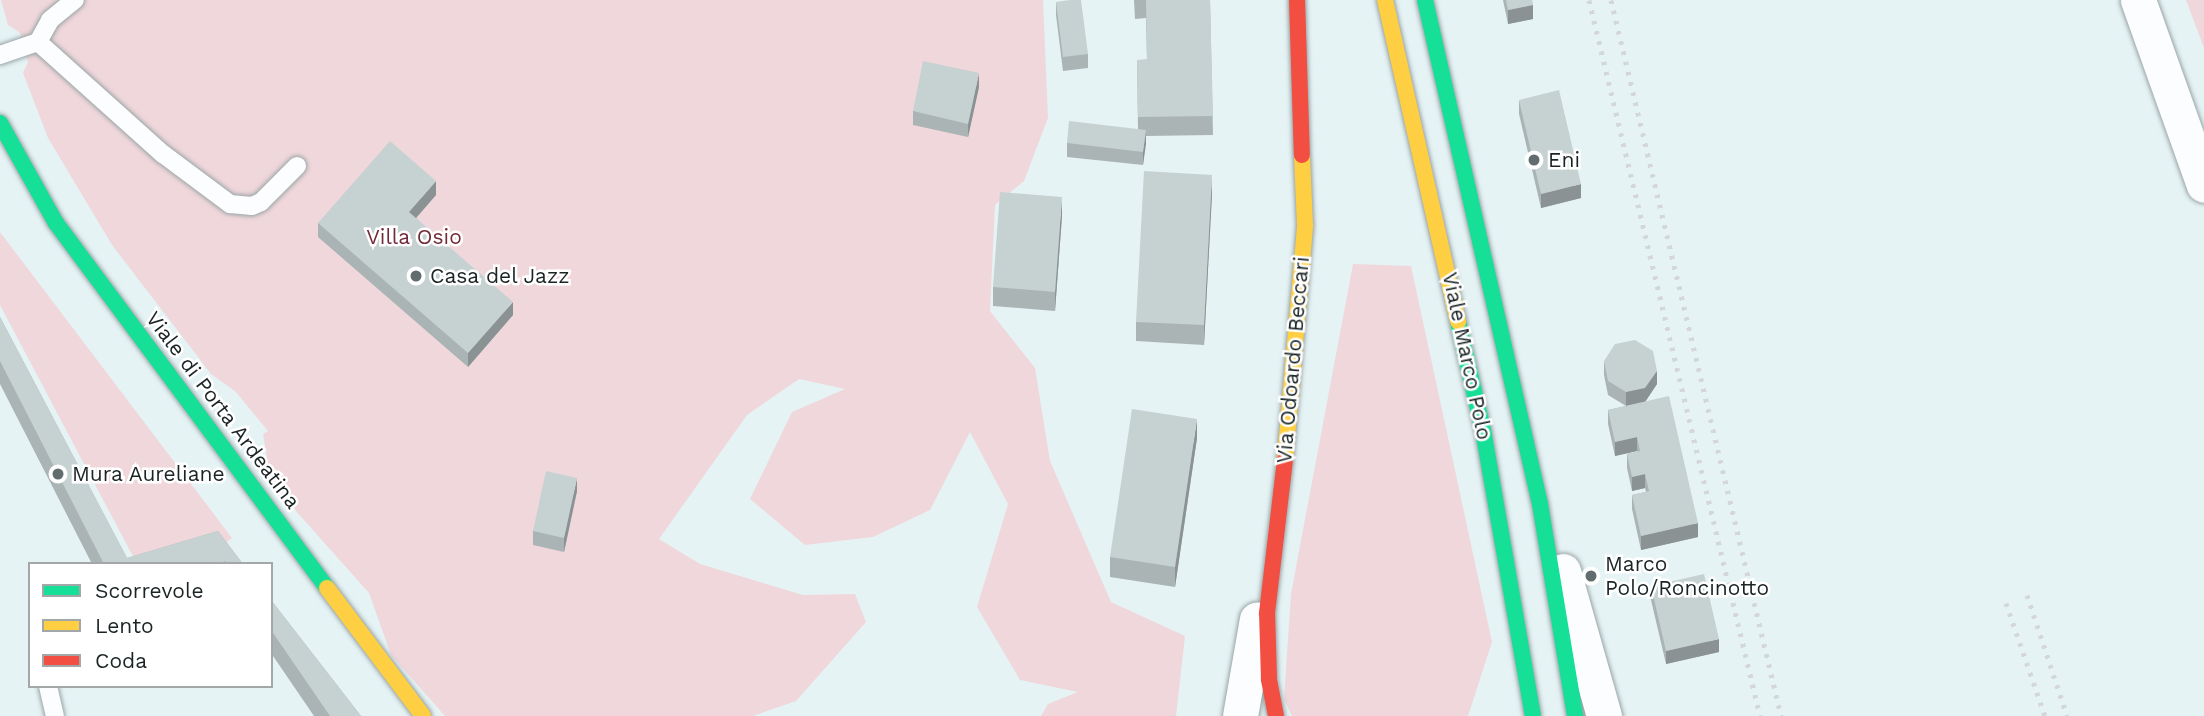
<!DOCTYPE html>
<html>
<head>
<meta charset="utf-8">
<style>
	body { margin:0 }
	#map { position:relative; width:2204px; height:716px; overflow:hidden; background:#e5f3f5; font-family:"Work Sans",sans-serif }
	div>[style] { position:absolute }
	.green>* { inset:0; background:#f0d7db }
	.roads { filter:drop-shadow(0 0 2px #9aa5a6) drop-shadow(0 0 2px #9aa5a6) }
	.lane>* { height:18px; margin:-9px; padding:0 9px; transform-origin:9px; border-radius:9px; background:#fbfdfe }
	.street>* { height:35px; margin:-17.5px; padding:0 17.5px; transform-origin:17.5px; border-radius:17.5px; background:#fbfdfe }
	.fast>* { height:16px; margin:-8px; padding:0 8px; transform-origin:8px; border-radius:8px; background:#16e098 }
	.slow>* { height:16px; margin:-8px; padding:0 8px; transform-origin:8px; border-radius:8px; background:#ffcf43 }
	.jam>* { height:16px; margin:-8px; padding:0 8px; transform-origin:8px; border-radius:8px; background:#f24e42 }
	.rail>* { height:5px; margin-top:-2.5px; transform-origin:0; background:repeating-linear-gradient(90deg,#d3d7d7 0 3.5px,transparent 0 10.5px) }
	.wall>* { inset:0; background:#aab4b5 }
	.shaded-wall>* { inset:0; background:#8b9293 }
	.building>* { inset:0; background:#c6d1d2 }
	.dots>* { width:19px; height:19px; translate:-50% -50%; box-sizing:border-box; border:4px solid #fff; border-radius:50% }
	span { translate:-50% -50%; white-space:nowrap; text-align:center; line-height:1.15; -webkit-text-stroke:5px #fff; paint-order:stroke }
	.poi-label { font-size:21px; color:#1b2425 }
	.left { translate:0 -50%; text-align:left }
	.park-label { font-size:21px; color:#732a38 }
	.street-label { font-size:21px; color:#1b2425 }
	.legend { position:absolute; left:28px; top:562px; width:245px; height:126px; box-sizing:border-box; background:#fff; border:2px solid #a4a7a8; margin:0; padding:9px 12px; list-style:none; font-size:21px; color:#1b2425 }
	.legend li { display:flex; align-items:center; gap:14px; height:35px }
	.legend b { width:35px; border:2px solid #a4a7a8 }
</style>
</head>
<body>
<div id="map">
	<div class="green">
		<div style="clip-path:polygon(1px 0,1043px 0,1048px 118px,1024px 181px,995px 205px,990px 311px,1035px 368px,1050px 461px,1111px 602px,1185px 636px,1176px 716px,1041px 716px,1048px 704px,1078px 692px,1020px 680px,977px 607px,1008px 504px,970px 432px,930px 510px,873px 537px,805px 545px,750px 499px,792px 412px,845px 389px,799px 379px,747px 415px,659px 539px,700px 564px,803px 595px,855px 594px,866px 622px,796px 701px,753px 716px,445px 716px,391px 655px,369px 593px,271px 483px,263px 434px,268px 431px,236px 392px,211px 374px,112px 245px,48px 138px,23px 73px,28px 62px,20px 33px,8px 25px)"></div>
		<div style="clip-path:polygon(2186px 0,2204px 0,2204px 48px)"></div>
		<div style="clip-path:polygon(0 232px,232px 538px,215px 551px,136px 562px,0 305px)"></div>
		<div style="clip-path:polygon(1353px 264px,1411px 266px,1492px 642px,1468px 716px,1292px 716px,1284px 699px,1291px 594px)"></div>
	</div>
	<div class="roads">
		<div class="lane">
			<div style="left:38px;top:42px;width:25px;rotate:-61deg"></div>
			<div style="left:50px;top:20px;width:32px;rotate:-39deg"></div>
			<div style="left:0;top:55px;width:40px;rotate:-18.9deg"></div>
			<div style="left:38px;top:42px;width:168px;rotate:41.9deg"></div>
			<div style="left:163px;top:154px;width:84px;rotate:36.7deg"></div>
			<div style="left:230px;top:204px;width:22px;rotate:5deg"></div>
			<div style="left:252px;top:206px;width:10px;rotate:-24deg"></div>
			<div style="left:261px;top:202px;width:51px;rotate:-45deg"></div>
			<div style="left:48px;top:686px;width:31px;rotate:77deg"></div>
		</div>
		<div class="street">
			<div style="left:2138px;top:0;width:196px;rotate:70.4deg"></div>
			<div style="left:1563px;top:571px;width:151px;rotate:74.2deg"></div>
			<div style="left:1240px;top:716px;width:98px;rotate:-80.1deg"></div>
		</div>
		<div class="fast">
			<div style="left:1425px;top:0;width:517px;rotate:77.15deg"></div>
			<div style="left:1540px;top:504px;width:215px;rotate:80.6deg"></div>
			<div style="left:0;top:123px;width:115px;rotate:60.8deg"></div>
			<div style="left:56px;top:223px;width:455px;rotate:53.4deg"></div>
			<div style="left:1458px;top:322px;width:111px;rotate:77deg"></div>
			<div style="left:1483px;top:430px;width:290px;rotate:80.1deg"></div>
		</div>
		<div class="slow">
			<div style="left:1385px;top:0;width:330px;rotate:77.2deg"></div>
			<div style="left:1285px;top:460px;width:236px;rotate:-85.1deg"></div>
			<div style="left:1305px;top:225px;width:70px;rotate:-92.5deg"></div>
			<div style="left:327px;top:588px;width:160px;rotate:53.1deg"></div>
		</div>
		<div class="jam">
			<div style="left:1297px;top:0;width:155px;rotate:88.2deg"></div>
			<div style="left:1276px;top:716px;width:38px;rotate:-101deg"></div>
			<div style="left:1269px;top:679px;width:66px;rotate:-91.7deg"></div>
			<div style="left:1267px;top:613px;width:154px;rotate:-83.3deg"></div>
		</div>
	</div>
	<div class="rail">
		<div style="left:1589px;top:0;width:736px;rotate:76.57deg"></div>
		<div style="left:1611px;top:0;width:736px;rotate:76.64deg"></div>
		<div style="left:2027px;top:595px;width:127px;rotate:71.7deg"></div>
		<div style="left:2006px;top:603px;width:120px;rotate:71deg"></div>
	</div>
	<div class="wall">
		<div style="clip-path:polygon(1134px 0,1210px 0,1213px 135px,1146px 136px,1143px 165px,1067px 157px,1067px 143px,1138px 129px,1137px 60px,1147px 60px,1146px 18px,1135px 19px)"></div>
		<div style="clip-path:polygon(1503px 0,1532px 0,1533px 19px,1508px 24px)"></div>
		<div style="clip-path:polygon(1056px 2px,1088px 54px,1088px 68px,1063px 71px,1056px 15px)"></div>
		<div style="clip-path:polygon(979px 87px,968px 137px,913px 125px,913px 111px)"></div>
		<div style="clip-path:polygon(1519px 100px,1581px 198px,1541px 208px,1519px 114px)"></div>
		<div style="clip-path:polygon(1212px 194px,1204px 345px,1136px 341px,1136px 322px)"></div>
		<div style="clip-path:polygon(436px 195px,416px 218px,513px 315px,468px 367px,318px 237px,318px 223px)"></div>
		<div style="clip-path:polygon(1062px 216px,1055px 311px,993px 306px,993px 287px)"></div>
		<div style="clip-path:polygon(0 317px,127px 558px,218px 531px,243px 564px,92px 564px,0 384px)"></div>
		<div style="clip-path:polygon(1604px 361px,1657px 384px,1645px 402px,1698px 537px,1641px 550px,1632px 509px,1632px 495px,1646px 492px,1645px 488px,1632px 491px,1627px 468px,1627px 454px,1637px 452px,1637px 451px,1615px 456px,1608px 424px,1608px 410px,1626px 406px,1608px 395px,1604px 375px)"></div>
		<div style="clip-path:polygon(1197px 438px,1175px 587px,1110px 577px,1110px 557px)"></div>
		<div style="clip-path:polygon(577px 491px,564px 552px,533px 545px,533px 531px)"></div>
		<div style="clip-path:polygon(1651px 586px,1719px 652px,1666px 664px,1651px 600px)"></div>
		<div style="clip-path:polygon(271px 600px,361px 716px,314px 716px,271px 653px)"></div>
	</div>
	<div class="shaded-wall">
		<div style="clip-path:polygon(1533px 5px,1533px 19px,1508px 24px,1508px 10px)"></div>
		<div style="clip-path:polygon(979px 73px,979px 87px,968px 137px,968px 124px)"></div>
		<div style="clip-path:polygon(1146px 130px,1146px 144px,1143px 165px,1143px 152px)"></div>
		<div style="clip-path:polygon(1212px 175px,1212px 194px,1204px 345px,1204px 325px)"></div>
		<div style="clip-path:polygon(436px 181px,436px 195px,409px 226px,409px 212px)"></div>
		<div style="clip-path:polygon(1581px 184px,1581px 198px,1541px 208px,1541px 194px)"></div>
		<div style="clip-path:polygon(1062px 197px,1062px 216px,1055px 311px,1055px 292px)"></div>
		<div style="clip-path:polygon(513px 302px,513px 315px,468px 367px,468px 353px)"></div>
		<div style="clip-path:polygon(1657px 371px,1657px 384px,1645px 402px,1626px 406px,1626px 392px)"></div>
		<div style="clip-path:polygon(1197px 419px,1197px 438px,1175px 587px,1175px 567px)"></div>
		<div style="clip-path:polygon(1637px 437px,1637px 451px,1615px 456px,1615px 442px)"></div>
		<div style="clip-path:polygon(1645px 474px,1645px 488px,1632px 491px,1632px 477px)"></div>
		<div style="clip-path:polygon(577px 478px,577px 491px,564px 552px,564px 538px)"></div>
		<div style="clip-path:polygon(1698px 523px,1698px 537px,1641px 550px,1641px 536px)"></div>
		<div style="clip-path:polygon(1719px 639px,1719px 652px,1666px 664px,1666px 651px)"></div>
	</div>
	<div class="building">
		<div style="clip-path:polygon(1070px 0,1081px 0,1088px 54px,1063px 57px,1056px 2px)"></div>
		<div style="clip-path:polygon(1146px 0,1210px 0,1213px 116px,1138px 117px,1137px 60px,1147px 59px)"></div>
		<div style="clip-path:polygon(1506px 0,1532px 0,1533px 5px,1508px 10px)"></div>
		<div style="clip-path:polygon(923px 61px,979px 73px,968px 124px,913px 111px)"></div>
		<div style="clip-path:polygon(1559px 90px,1581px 184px,1541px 194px,1519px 100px)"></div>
		<div style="clip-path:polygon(1069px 121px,1146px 130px,1143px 152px,1067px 143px)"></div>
		<div style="clip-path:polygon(390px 141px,436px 181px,409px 212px,513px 302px,468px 353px,318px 223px)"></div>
		<div style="clip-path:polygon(1144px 171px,1212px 175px,1204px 325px,1136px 322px)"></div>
		<div style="clip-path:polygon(1000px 192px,1062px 197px,1055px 292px,993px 287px)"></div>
		<div style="clip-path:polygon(0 317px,127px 558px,218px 531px,243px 564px,226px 564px,225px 561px,218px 564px,104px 564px,0 361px)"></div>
		<div style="clip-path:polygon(1635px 340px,1653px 351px,1657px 371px,1645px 388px,1626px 392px,1608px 381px,1604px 361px,1615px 344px)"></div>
		<div style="clip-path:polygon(1669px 396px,1698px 523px,1641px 536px,1632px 495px,1649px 491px,1645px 474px,1632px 477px,1627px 454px,1640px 451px,1637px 437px,1615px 442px,1608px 410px)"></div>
		<div style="clip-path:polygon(1132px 409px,1197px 419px,1175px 567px,1110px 557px)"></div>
		<div style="clip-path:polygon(546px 471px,577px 478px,564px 538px,533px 531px)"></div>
		<div style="clip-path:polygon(1704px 574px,1719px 639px,1666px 651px,1651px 586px)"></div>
		<div style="clip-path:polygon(271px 600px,361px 716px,330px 716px,271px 630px)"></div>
	</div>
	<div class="dots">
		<div style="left:1534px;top:160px;background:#626c6e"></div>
		<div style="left:416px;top:276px;background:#626c6e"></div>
		<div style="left:58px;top:474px;background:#626c6e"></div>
		<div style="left:1591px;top:576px;background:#626c6e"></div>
	</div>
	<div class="poi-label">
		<span class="left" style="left:1548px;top:160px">Eni</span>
		<span class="left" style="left:430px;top:276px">Casa del Jazz</span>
		<span class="left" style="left:72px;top:474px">Mura Aureliane</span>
		<span class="left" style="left:1605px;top:576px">Marco<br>Polo/Roncinotto</span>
	</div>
	<div class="park-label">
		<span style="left:414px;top:237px">Villa Osio</span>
	</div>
	<div class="street-label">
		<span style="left:1467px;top:356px;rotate:78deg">Viale Marco Polo</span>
		<span style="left:1293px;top:360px;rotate:-85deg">Via Odoardo Beccari</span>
		<span style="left:223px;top:410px;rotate:53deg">Viale di Porta Ardeatina</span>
	</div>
	<ul class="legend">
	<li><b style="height:9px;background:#16e098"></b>Scorrevole</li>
	<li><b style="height:9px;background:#ffcf43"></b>Lento</li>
	<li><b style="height:9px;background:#f24e42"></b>Coda</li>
	</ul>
</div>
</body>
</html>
